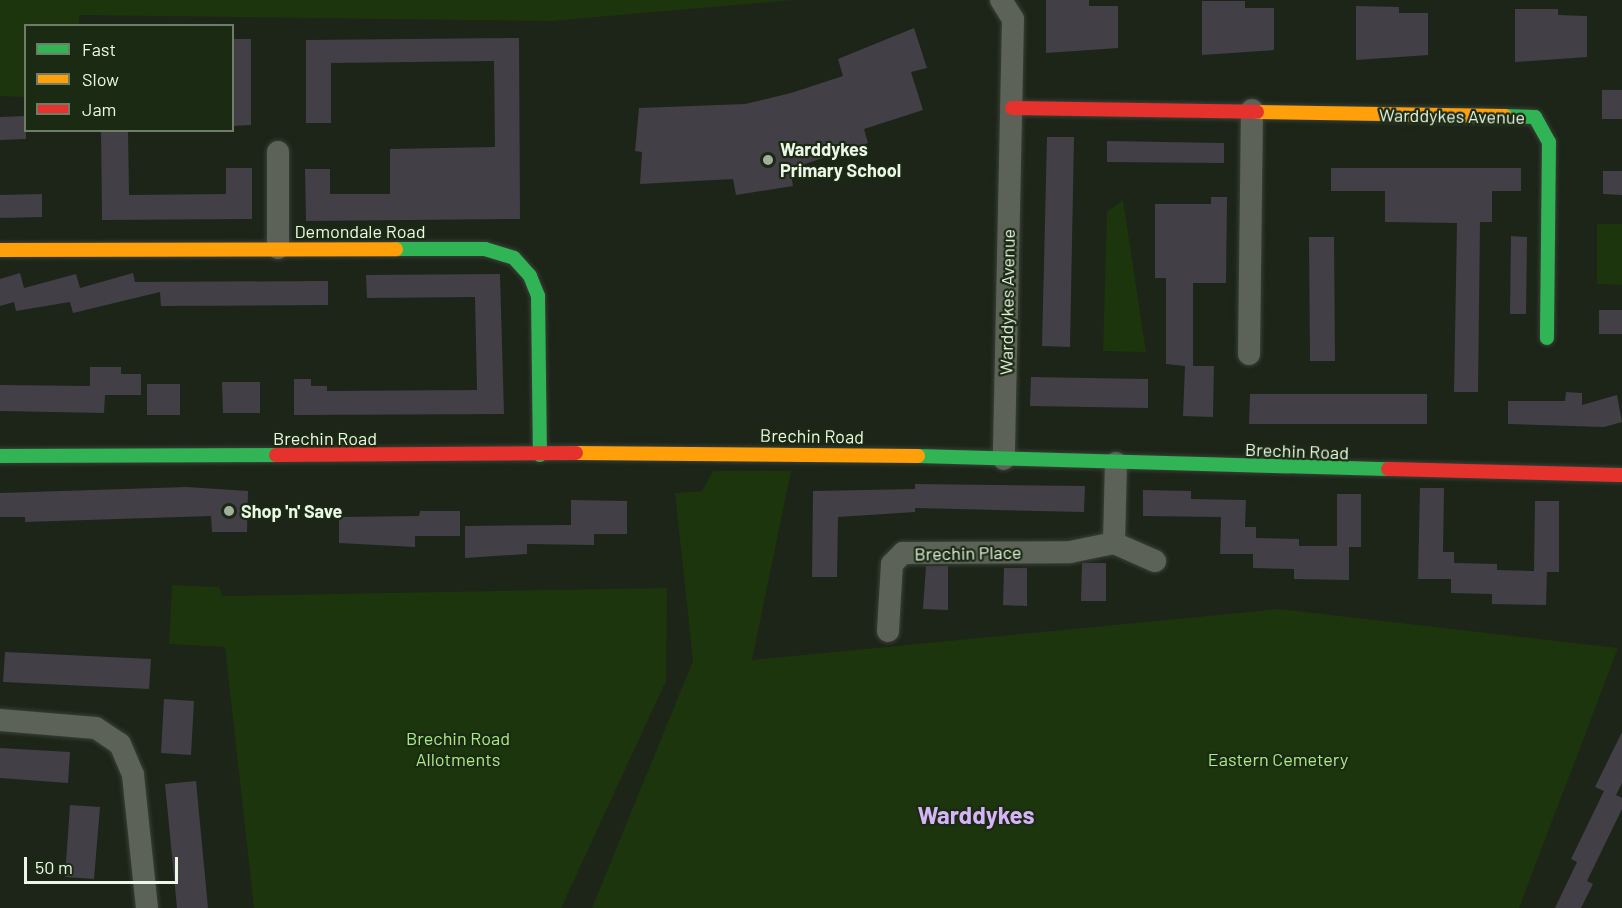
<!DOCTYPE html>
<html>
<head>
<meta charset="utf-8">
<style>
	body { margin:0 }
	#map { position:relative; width:1622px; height:908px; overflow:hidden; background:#1c2518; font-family:Barlow,sans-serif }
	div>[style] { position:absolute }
	.green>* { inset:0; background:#1c350d }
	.building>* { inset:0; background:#423f46 }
	.roads { filter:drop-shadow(0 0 2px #393f36) drop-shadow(0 0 2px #393f36) }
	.street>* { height:22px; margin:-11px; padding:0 11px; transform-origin:11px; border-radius:11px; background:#5c6258 }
	.fast>* { height:14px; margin:-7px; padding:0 7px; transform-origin:7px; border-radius:7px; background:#30b455 }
	.slow>* { height:14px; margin:-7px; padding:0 7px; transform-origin:7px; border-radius:7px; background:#ff9f0a }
	.jam>* { height:14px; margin:-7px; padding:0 7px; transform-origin:7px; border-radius:7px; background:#e5322d }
	.dots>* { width:16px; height:16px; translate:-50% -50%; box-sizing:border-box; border:3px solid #1b2a13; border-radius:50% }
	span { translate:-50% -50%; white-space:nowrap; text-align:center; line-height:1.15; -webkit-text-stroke:4.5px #1b2a13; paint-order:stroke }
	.street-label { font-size:18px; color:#edf7e8 }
	.poi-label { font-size:18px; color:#edf7e8; font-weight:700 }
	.left { translate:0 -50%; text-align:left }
	.park-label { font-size:18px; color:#aaea88 }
	.district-label { font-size:24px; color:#d6b4f8; font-weight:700 }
	.legend { position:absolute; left:24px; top:24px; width:210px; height:108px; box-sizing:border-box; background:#1b2a13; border:2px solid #6f7c68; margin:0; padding:8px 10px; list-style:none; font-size:18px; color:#edf7e8 }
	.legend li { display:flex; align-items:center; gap:12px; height:30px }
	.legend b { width:30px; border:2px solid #6f7c68 }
	.scale { position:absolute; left:24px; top:857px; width:154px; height:27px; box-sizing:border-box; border:3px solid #edf7e8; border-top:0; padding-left:8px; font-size:18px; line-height:21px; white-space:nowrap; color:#edf7e8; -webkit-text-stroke:4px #1b2a13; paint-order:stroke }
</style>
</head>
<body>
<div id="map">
	<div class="green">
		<div style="clip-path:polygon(0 0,794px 0,551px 21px,79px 15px,79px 25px,26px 26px,25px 97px,0 96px)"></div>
		<div style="clip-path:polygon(1123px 200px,1146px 352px,1103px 351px,1107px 212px)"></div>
		<div style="clip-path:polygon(1597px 224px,1622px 224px,1622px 285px,1597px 284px)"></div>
		<div style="clip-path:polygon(713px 471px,791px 471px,752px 660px,1279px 609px,1618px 648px,1519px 908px,592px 908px,693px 661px,675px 493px,702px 491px)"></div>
		<div style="clip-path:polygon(172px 585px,219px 587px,222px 596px,667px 588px,666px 681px,561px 908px,254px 908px,225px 647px,169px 644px)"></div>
	</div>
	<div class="building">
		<div style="clip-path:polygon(1046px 0,1089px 0,1089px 6px,1118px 6px,1118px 48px,1046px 53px)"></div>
		<div style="clip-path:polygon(1202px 1px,1245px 1px,1245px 8px,1274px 8px,1274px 50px,1202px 55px)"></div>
		<div style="clip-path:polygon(1356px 6px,1399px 7px,1399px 13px,1428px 13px,1428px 55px,1356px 60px)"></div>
		<div style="clip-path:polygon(1515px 9px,1558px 9px,1558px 15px,1587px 16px,1587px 57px,1515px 62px)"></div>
		<div style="clip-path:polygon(914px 28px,927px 68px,911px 72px,923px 110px,864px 129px,868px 143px,790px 169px,793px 186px,736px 195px,733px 179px,640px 184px,642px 152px,635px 151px,639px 108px,745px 104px,791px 93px,843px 76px,838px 59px)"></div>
		<div style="clip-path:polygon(519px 38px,520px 219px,306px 221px,305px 169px,330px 169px,330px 194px,390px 194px,390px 149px,495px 147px,494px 61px,331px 63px,331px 123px,306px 123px,306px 40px)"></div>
		<div style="clip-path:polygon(232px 39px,251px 39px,251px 125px,232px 126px)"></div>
		<div style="clip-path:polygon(1602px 90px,1622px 90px,1622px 119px,1602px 119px)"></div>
		<div style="clip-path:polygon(26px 116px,26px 139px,0 140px,0 117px)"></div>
		<div style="clip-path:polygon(101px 130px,128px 130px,129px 195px,226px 194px,226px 168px,252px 168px,252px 219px,102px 220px)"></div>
		<div style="clip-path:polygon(1047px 137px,1074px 137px,1070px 347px,1042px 346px)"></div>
		<div style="clip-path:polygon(1107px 141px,1224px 143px,1224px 163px,1107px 162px)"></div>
		<div style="clip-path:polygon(1331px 168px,1521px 168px,1521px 191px,1492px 191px,1492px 222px,1480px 222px,1478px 392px,1454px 392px,1457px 223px,1385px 222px,1385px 191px,1331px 191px)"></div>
		<div style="clip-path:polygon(1603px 171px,1622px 171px,1622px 195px,1603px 194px)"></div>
		<div style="clip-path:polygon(42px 194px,42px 217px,0 218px,0 195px)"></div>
		<div style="clip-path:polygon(1211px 197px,1227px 197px,1226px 283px,1193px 283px,1193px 366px,1214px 366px,1213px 417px,1183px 416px,1185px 366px,1166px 364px,1166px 278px,1155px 278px,1155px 204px,1211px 204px)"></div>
		<div style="clip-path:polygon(1511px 236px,1527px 237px,1526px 314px,1510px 314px)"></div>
		<div style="clip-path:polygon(1309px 237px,1334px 237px,1335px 361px,1310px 361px)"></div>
		<div style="clip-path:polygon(20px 273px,24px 288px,76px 274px,80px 288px,133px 273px,135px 282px,328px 281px,328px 305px,161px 306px,160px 292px,73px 313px,70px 302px,16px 311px,14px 302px,0 306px,0 279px)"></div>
		<div style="clip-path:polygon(500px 274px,504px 414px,294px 415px,294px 379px,311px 379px,311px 386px,327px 386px,327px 391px,477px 390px,475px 297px,367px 298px,366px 275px)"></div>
		<div style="clip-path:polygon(1599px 310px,1622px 310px,1622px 334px,1599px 334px)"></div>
		<div style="clip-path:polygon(90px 367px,121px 367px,121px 374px,141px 374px,141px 395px,105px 395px,104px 413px,0 411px,0 385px,90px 386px)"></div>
		<div style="clip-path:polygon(1031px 377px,1148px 379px,1148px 408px,1030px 406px)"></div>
		<div style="clip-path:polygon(222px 382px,260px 382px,260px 413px,223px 413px)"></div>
		<div style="clip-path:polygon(147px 384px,180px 384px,180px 415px,147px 415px)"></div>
		<div style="clip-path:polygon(1566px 392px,1582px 393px,1582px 405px,1617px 395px,1622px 422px,1604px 427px,1508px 424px,1508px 401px,1565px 401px)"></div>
		<div style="clip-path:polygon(1250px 394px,1427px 394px,1427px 424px,1249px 424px)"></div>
		<div style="clip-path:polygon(915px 484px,1085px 486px,1084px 512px,915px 508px,915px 512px,838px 517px,837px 577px,812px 577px,813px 491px,915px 489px)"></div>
		<div style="clip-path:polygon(187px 487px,248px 491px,247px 532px,212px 532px,211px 516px,25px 522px,25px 517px,0 517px,0 493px)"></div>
		<div style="clip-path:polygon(1420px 488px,1444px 488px,1443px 552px,1454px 552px,1454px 563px,1497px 564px,1497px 570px,1534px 571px,1535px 501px,1559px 501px,1559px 572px,1547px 572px,1546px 605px,1492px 604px,1492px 594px,1451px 593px,1451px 579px,1418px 579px)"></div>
		<div style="clip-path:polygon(1143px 490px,1191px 491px,1191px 499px,1246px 500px,1245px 527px,1256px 527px,1256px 538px,1299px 539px,1299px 546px,1337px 546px,1337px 494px,1361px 494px,1361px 547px,1349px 547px,1349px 580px,1294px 579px,1294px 569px,1253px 568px,1253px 554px,1220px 554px,1221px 517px,1143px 516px)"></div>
		<div style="clip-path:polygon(571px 500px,627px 501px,627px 534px,594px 534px,594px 545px,527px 544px,527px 554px,465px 558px,465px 526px,571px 525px)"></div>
		<div style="clip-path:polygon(420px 511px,460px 511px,460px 536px,415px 536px,415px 547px,339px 543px,339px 517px,419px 516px)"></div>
		<div style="clip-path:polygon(1082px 563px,1106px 563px,1106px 601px,1081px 601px)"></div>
		<div style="clip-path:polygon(926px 566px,948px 566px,948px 610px,923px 609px)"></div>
		<div style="clip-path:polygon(1004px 568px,1027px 568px,1027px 606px,1003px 605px)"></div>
		<div style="clip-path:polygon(5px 652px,151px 659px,149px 689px,3px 682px)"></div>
		<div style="clip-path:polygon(164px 699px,194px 701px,191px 755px,161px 753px)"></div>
		<div style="clip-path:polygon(1622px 732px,1622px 783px,1616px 795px,1622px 798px,1622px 809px,1587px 881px,1593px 884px,1581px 908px,1555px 908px,1577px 862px,1571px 859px,1604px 791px,1595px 787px)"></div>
		<div style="clip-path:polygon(0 748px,70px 752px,68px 783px,0 778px)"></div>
		<div style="clip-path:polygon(196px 781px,208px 908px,177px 908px,165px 784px)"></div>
		<div style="clip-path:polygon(70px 805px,100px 807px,94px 879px,65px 877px)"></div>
	</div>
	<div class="roads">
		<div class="street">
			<div style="left:1001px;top:0;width:22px;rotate:58deg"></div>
			<div style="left:1013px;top:19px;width:440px;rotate:91.2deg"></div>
			<div style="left:278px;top:248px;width:96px;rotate:-90deg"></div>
			<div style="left:1249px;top:354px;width:244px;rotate:-89.3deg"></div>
			<div style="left:1114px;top:543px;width:80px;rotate:-88.6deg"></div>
			<div style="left:888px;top:631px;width:67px;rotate:-86.6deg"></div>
			<div style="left:892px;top:564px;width:16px;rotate:-45deg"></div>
			<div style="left:903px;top:553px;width:167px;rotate:-0.3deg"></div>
			<div style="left:1070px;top:552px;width:45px;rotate:-11.6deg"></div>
			<div style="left:1114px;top:543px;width:45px;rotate:23.7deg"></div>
			<div style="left:0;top:720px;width:96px;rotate:4.8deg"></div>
			<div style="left:96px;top:728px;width:29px;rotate:34deg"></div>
			<div style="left:120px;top:744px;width:34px;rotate:67deg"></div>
			<div style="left:133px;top:775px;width:134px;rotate:84deg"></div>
		</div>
		<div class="fast">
			<div style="left:1505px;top:116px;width:30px;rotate:2deg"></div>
			<div style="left:1535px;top:117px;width:29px;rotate:61deg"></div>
			<div style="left:1549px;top:142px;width:196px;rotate:90.6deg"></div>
			<div style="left:396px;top:249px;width:89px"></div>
			<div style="left:485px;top:249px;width:30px;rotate:17deg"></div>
			<div style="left:514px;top:258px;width:24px;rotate:48deg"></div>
			<div style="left:530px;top:276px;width:22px;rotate:68deg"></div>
			<div style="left:538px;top:296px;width:159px;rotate:89.3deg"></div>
			<div style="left:0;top:456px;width:276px;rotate:-0.2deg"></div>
			<div style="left:918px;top:456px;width:470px;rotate:1.6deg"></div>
		</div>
		<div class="slow">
			<div style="left:1257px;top:112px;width:248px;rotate:0.9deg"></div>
			<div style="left:0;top:250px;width:396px;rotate:-0.1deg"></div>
			<div style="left:576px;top:453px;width:342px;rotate:0.5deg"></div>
		</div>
		<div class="jam">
			<div style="left:1012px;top:108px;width:245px;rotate:0.9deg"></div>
			<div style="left:276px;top:455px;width:300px;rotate:-0.4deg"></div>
			<div style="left:1388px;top:469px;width:234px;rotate:1.5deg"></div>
		</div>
	</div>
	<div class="dots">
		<div style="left:768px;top:160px;background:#a4ae9f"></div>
		<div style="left:229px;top:511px;background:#a4ae9f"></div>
	</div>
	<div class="street-label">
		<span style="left:1452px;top:116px;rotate:1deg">Warddykes Avenue</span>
		<span style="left:360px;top:231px">Demondale Road</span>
		<span style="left:1007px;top:302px;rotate:-89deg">Warddykes Avenue</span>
		<span style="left:812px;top:436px;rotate:1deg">Brechin Road</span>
		<span style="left:325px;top:438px">Brechin Road</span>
		<span style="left:1297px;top:451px;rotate:2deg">Brechin Road</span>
		<span style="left:968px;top:553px;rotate:-1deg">Brechin Place</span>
	</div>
	<div class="poi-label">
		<span class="left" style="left:780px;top:160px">Warddykes<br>Primary School</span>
		<span class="left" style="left:241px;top:511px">Shop 'n' Save</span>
	</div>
	<div class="park-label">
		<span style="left:458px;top:749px">Brechin Road<br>Allotments</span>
		<span style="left:1278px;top:759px">Eastern Cemetery</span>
	</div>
	<div class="district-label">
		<span style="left:976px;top:815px">Warddykes</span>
	</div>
	<ul class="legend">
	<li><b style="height:8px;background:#30b455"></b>Fast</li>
	<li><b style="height:8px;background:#ff9f0a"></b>Slow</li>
	<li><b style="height:8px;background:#e5322d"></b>Jam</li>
	</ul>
	<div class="scale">50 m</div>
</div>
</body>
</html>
